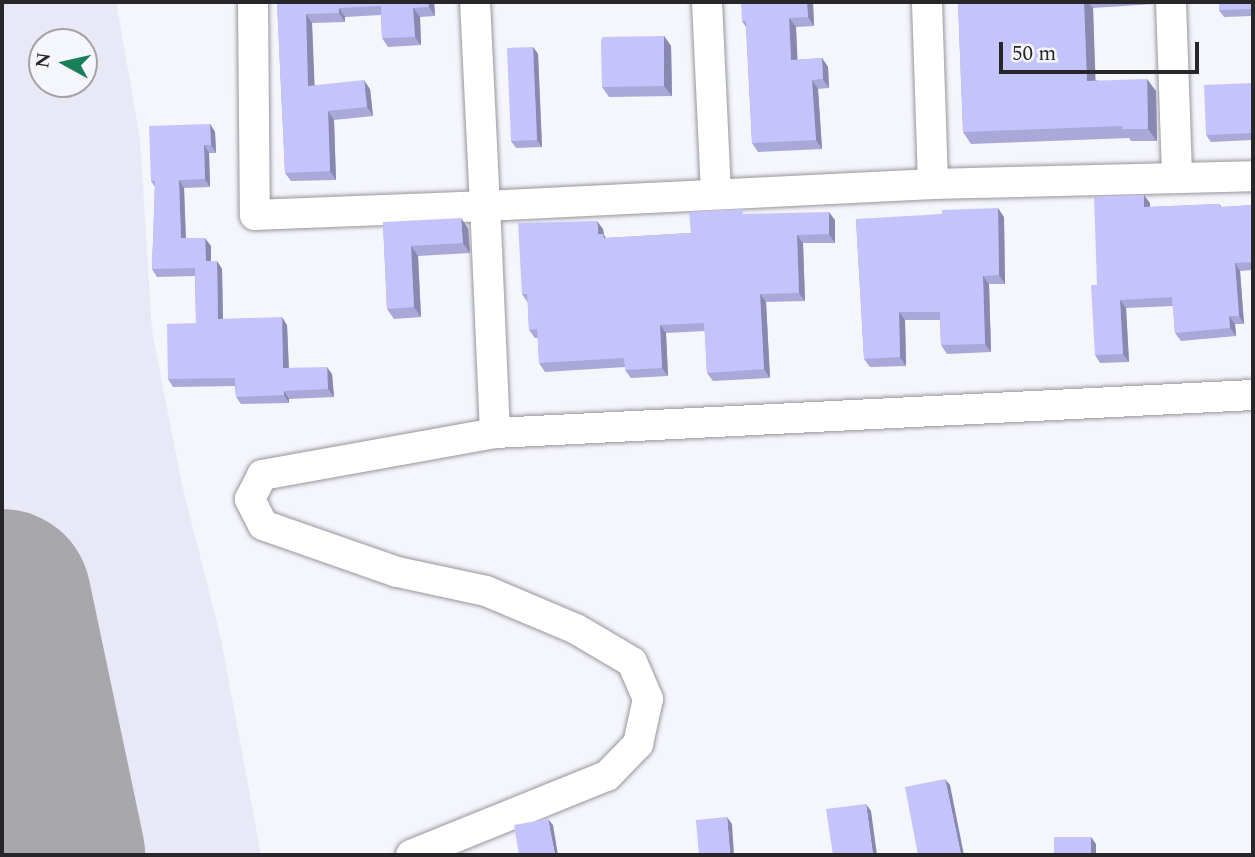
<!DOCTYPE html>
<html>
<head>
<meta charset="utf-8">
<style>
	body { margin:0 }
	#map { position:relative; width:1255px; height:857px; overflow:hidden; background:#f5f5fc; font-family:Spectral,serif }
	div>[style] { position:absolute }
	.built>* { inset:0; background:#e8e8f6 }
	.runway>* { height:178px; margin:-89px; padding:0 89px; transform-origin:89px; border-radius:89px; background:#a7a7ac }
	.roads { filter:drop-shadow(0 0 2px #96969c) drop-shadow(0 0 2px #96969c) }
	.minor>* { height:30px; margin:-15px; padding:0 15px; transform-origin:15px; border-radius:15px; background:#fff }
	.wall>* { inset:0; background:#a9a8d9 }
	.shaded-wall>* { inset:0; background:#8988b0 }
	.building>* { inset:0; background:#c4c3fc }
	span { translate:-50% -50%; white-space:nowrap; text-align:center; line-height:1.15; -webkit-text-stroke:7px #f5f5fc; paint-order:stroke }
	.frame { position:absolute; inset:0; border:4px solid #272729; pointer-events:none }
	.north { position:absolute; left:28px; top:28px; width:70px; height:70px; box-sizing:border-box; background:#f5f5fc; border:2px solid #a3a3a8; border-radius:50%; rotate:278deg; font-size:19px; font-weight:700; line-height:28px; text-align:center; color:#272729 }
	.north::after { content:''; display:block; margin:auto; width:24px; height:32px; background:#187f59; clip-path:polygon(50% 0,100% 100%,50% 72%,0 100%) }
	.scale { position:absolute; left:999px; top:42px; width:200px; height:32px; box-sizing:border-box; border:4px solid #272729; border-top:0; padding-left:9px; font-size:21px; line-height:24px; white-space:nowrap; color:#272729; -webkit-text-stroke:5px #f5f5fc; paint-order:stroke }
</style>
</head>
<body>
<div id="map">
	<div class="built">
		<div style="clip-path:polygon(evenodd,2px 2px,116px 2px,140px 138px,152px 331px,182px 485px,221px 639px,261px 855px,2px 855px,2px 2px,42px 42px,84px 42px,84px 84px,42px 84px,42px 42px)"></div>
	</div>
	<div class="runway">
		<div style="left:2px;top:598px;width:263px;rotate:78.1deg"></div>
	</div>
	<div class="roads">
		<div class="minor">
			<div style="left:253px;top:2px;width:213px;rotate:89.5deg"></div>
			<div style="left:255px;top:215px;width:230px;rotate:-2.2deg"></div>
			<div style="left:485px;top:206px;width:204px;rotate:-92.8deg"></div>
			<div style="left:707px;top:2px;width:192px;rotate:87.3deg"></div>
			<div style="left:927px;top:2px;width:182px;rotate:88.1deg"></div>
			<div style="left:1171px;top:2px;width:176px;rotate:88deg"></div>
			<div style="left:495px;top:433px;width:227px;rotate:-92.5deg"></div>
			<div style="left:485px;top:206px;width:449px;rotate:-2.8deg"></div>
			<div style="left:933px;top:184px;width:320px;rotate:-1.4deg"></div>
			<div style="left:411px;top:855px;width:211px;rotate:-22deg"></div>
			<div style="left:607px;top:776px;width:45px;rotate:-45.9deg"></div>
			<div style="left:638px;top:744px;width:46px;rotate:-77.5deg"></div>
			<div style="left:648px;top:699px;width:40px;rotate:-113.4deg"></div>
			<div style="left:632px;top:662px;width:65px;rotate:-149.5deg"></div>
			<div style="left:576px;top:629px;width:98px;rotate:-157.1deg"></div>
			<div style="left:486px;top:591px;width:91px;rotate:-167.9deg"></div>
			<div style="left:397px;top:572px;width:142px;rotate:-160.7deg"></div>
			<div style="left:263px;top:525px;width:29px;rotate:-117deg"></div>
			<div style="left:250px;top:499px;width:27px;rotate:-63deg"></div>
			<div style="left:262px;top:475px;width:237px;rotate:-10.2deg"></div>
			<div style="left:495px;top:433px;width:759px;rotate:-2.87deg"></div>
		</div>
	</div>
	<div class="wall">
		<div style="clip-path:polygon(277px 2px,434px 2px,435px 16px,420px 17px,421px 45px,388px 47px,382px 38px,381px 15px,345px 17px,345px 22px,312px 23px,314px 85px,370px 89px,373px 116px,334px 120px,336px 180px,291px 181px,285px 173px)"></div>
		<div style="clip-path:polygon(813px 2px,814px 26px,796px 27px,797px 60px,822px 58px,828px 67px,829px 88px,818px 89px,822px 149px,758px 152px,752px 143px,746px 27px,742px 21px)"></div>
		<div style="clip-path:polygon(958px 2px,1154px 2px,1154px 4px,1093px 8px,1095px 80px,1156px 91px,1157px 141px,1131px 141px,1129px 138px,971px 144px,963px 132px)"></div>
		<div style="clip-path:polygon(1253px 2px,1253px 16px,1224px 17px,1219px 10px)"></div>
		<div style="clip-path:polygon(664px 36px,671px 46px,672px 96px,609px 97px,602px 87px)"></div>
		<div style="clip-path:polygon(533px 47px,538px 54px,542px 147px,516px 148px,511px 141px)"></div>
		<div style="clip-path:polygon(1253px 83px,1253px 140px,1211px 142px,1206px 135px)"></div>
		<div style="clip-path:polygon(210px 124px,215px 132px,216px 153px,209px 153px,210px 187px,184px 188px,186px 238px,211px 246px,211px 261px,217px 261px,222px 269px,223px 319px,287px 325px,289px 368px,332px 374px,334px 397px,289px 399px,289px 403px,241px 404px,236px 397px,235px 386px,173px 387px,168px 379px,196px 323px,195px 276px,157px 277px,152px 269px,155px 187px,151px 181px)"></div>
		<div style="clip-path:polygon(1150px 203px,1150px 207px,1219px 204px,1222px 207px,1253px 205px,1253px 270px,1240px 271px,1244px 324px,1235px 324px,1236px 336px,1181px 341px,1175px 333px,1173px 306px,1126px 308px,1129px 362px,1100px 363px,1095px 355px,1097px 285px)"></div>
		<div style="clip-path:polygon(747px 214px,835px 220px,835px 243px,803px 243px,805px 301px,766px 302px,770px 378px,713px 381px,707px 373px,705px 331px,666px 333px,668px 376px,631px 378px,625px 370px,625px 367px,545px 372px,539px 363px,538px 338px,535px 338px,529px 330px,528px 303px,522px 294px,603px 229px,604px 235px,606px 238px,691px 233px)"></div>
		<div style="clip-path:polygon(1004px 217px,1005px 284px,989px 284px,991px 352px,947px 354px,941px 345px,940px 320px,905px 320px,906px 366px,870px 367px,864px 359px,856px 219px)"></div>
		<div style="clip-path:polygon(383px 222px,468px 228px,470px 253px,418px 256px,421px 317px,394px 319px,387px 309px)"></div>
	</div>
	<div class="shaded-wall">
		<div style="clip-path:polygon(428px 2px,434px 2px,435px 16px,429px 7px)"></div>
		<div style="clip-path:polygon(807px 2px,813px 2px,814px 26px,808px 17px)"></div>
		<div style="clip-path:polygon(1084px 2px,1088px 2px,1093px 8px,1096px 93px,1087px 81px)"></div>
		<div style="clip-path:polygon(339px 8px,345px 17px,345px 22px,339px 13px)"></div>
		<div style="clip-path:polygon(413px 8px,420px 17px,421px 45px,415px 37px)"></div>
		<div style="clip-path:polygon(306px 14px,312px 23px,315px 95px,308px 86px)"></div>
		<div style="clip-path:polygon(789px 18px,796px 27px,798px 69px,791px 60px)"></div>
		<div style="clip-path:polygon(664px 36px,671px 46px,672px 96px,664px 86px)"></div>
		<div style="clip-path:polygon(533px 47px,538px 54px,542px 147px,537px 140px)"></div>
		<div style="clip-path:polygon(822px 58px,828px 67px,829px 88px,823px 79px)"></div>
		<div style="clip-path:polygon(1147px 79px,1156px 91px,1157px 141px,1148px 129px)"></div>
		<div style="clip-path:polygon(364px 80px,370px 89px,373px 116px,367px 107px)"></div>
		<div style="clip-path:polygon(812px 80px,818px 89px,822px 149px,816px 140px)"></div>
		<div style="clip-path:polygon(328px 111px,334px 120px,336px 180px,330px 171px)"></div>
		<div style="clip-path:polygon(210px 124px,215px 132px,216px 153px,211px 145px)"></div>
		<div style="clip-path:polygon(204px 145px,209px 153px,210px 187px,205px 179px)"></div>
		<div style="clip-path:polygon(179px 180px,184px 188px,186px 246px,181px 238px)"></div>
		<div style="clip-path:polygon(1144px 195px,1150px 203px,1150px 215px,1144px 207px)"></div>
		<div style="clip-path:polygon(998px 208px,1004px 217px,1005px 284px,999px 275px)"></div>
		<div style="clip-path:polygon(829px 212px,835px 220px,835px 243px,829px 234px)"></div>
		<div style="clip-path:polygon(461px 218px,468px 228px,470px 253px,463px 243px)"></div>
		<div style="clip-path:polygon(597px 221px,603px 229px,604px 235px,609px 243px,598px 234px)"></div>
		<div style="clip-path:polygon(797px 235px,803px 243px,805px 301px,799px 293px)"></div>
		<div style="clip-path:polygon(205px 238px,211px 246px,211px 269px,206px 261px)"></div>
		<div style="clip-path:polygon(411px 246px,418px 256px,421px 317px,414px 307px)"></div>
		<div style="clip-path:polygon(217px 261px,222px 269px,223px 327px,218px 319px)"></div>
		<div style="clip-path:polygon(1235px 263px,1240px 271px,1244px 324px,1239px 316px)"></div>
		<div style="clip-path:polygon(983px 276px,989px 284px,991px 352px,985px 344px)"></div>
		<div style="clip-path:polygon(760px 294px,766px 302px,770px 378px,764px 369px)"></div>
		<div style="clip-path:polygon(1120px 300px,1126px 308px,1129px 362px,1123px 354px)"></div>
		<div style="clip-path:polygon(899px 312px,905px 320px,906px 366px,900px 357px)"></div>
		<div style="clip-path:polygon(1229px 316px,1235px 324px,1236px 336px,1230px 328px)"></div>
		<div style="clip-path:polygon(282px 317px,287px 325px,289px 376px,283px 368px)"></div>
		<div style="clip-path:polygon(660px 325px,666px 333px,668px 376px,662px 368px)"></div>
		<div style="clip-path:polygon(327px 367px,332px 374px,334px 397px,328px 389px)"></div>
		<div style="clip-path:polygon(284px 391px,289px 399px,289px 403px,284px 395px)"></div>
		<div style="clip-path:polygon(945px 779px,950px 785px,964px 855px,961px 855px)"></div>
		<div style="clip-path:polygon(866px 804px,871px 811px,877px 855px,873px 855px)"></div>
		<div style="clip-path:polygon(727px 817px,732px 824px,734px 855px,731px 855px,730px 853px)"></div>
		<div style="clip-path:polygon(548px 819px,553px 825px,558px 855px,555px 855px)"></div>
		<div style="clip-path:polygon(1091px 837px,1096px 844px,1096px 855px,1091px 855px)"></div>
	</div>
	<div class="building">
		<div style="clip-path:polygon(277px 2px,428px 2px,429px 7px,413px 8px,415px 37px,382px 38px,381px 6px,339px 8px,339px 13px,306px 14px,308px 86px,364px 80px,367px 107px,328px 111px,330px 171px,285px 173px)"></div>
		<div style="clip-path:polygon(741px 2px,807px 2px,808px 17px,789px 18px,791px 60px,822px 58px,823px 79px,812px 80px,816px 140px,752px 143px,746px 21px,742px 21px)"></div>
		<div style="clip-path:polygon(958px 2px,1084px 2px,1087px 81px,1147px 79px,1148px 129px,1122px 129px,1122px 126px,963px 132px)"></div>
		<div style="clip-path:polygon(1219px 2px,1253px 2px,1253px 9px,1219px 10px)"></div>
		<div style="clip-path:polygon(664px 36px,664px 86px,602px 87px,601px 40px,603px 37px)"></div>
		<div style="clip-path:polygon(533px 47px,537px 140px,511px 141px,507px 48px)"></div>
		<div style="clip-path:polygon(1253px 83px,1253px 133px,1206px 135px,1204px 85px)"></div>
		<div style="clip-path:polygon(210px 124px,211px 145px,204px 145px,205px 179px,179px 180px,181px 238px,205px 238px,206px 261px,217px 261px,218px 319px,282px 317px,283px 368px,327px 367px,328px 389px,284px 391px,284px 395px,236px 397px,235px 378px,168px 379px,167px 324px,196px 323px,195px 268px,152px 269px,155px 181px,151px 181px,149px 126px)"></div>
		<div style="clip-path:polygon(1144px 195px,1144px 207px,1219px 204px,1220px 207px,1253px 205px,1253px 262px,1235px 263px,1239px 316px,1229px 316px,1230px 328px,1175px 333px,1172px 297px,1120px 300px,1123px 354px,1095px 355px,1091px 285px,1097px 285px,1094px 197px)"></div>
		<div style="clip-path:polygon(998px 208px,999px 275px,983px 276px,985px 344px,941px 345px,940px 312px,899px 312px,900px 357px,864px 359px,856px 219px,942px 214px,942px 210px)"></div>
		<div style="clip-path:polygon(743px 209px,743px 214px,829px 212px,829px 234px,797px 235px,799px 293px,760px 294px,764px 369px,707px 373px,704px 323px,660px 325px,662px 368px,625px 370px,624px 358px,539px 363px,537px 329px,529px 330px,527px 294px,522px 294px,518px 223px,597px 221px,598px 234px,603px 234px,604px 238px,691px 233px,689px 212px)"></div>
		<div style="clip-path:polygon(461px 218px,463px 243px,411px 246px,414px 307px,387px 309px,383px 222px)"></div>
		<div style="clip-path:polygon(945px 779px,961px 855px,918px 855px,905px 787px)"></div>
		<div style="clip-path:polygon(866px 804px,873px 855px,833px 855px,826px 809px)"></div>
		<div style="clip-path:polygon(727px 817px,730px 853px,699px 855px,696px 820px)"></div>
		<div style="clip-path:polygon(548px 819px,555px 855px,519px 855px,514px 825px)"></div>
		<div style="clip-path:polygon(1054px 837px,1091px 837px,1091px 855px,1054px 855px)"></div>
	</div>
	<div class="frame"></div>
	<div class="north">N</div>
	<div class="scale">50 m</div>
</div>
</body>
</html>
